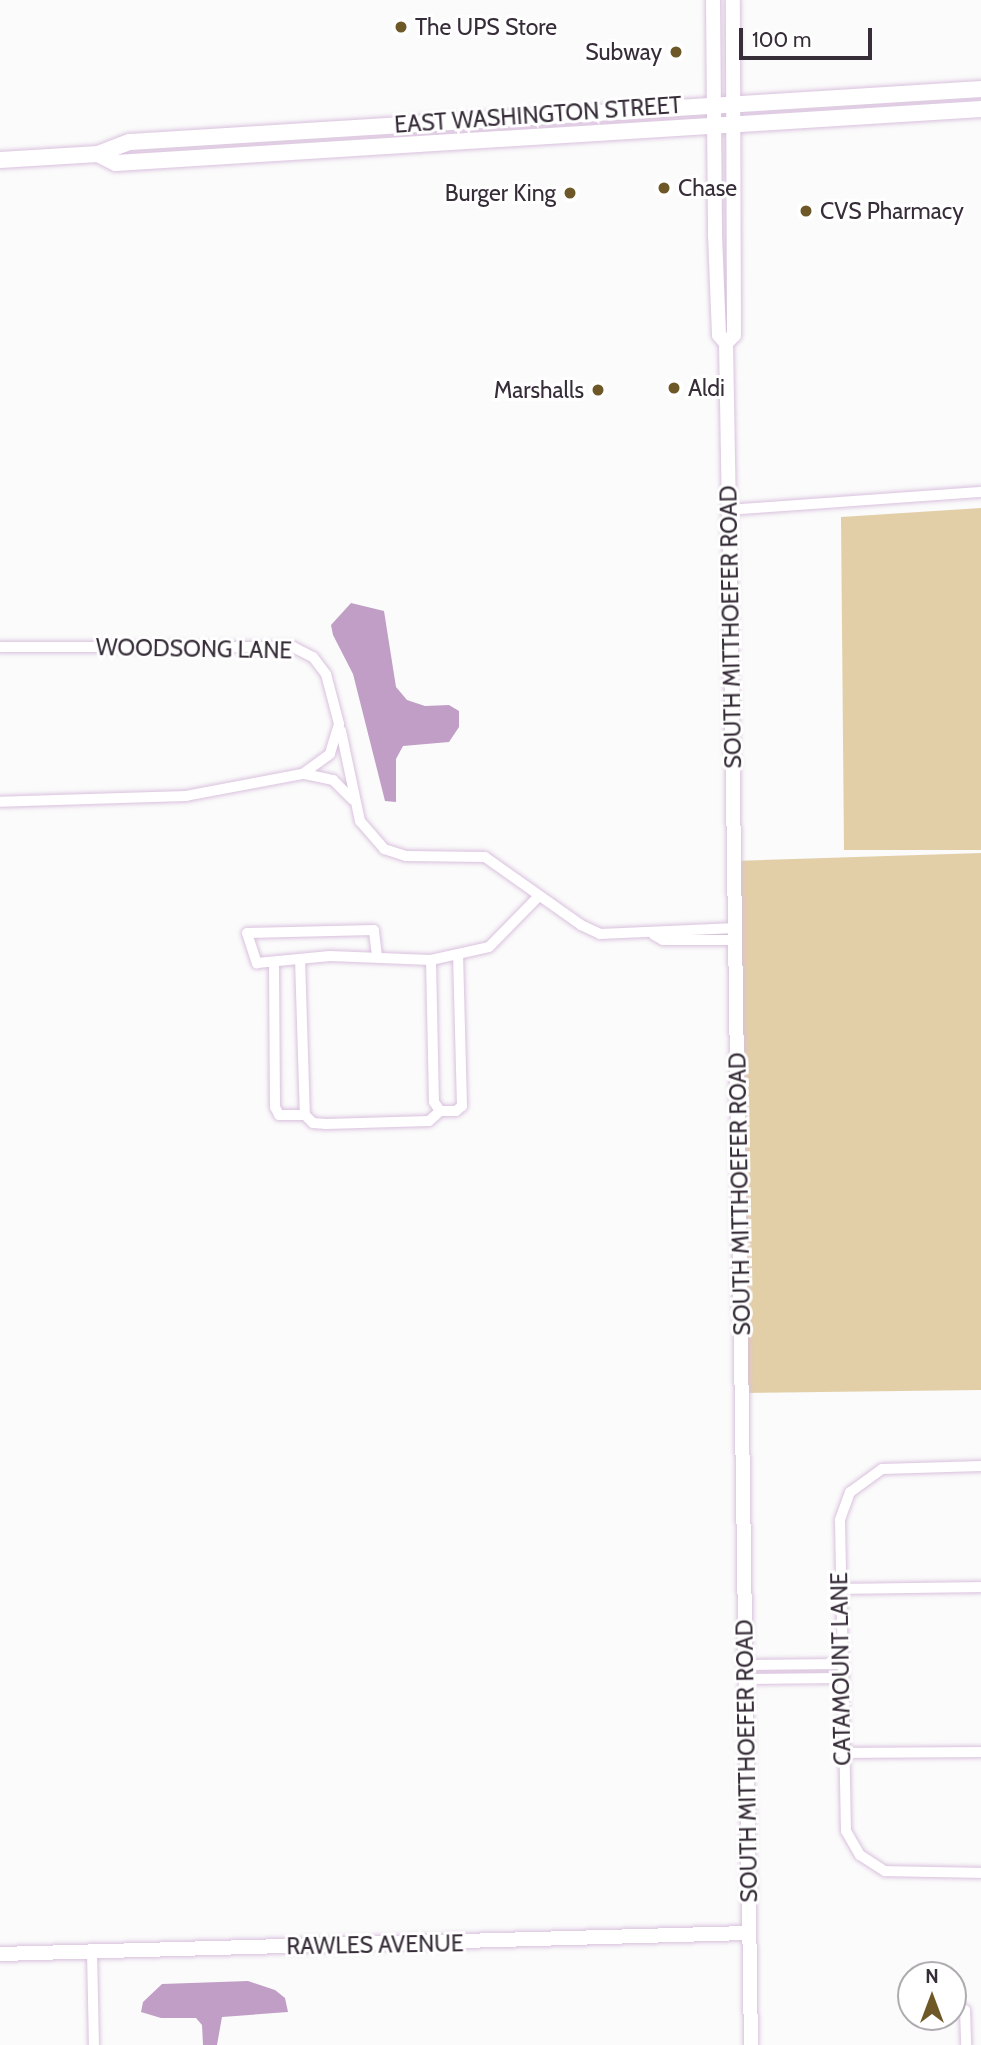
<!DOCTYPE html>
<html>
<head>
<meta charset="utf-8">
<style>
	body { margin:0 }
	#map { position:relative; width:981px; height:2045px; overflow:hidden; background:#fbfbfb; font-family:Cabin,sans-serif }
	div>[style] { position:absolute }
	.green>* { inset:0; background:#e2cfa8 }
	.water>* { inset:0; background:#c09ec6 }
	.roads { filter:drop-shadow(0 0 2px #d9c1dd) drop-shadow(0 0 2px #d9c1dd) }
	.street>* { height:10px; margin:-5px; padding:0 5px; transform-origin:5px; border-radius:5px; background:#fff }
	.secondary>* { height:14px; margin:-7px; padding:0 7px; transform-origin:7px; border-radius:7px; background:#fff }
	.primary>* { height:16px; margin:-8px; padding:0 8px; transform-origin:8px; border-radius:8px; background:#fff }
	.dots>* { width:19px; height:19px; translate:-50% -50%; box-sizing:border-box; border:4px solid #fff; border-radius:50% }
	span { translate:-50% -50%; white-space:nowrap; text-align:center; line-height:1.15; -webkit-text-stroke:6px #fff; paint-order:stroke }
	.poi-label { font-size:23px; color:#372d39 }
	.left { translate:0 -50%; text-align:left }
	.right { translate:-100% -50%; text-align:right }
	.street-label { font-size:23px; color:#372d39 }
	.north { position:absolute; left:897px; top:1961px; width:70px; height:70px; box-sizing:border-box; background:#fff; border:2px solid #afabb0; border-radius:50%; rotate:0deg; font-size:19px; font-weight:700; line-height:28px; text-align:center; color:#372d39 }
	.north::after { content:''; display:block; margin:auto; width:24px; height:32px; background:#6e5827; clip-path:polygon(50% 0,100% 100%,50% 72%,0 100%) }
	.scale { position:absolute; left:739px; top:28px; width:133px; height:32px; box-sizing:border-box; border:4px solid #372d39; border-top:0; padding-left:9px; font-size:21px; line-height:24px; white-space:nowrap; color:#372d39; -webkit-text-stroke:5px #fff; paint-order:stroke }
</style>
</head>
<body>
<div id="map">
	<div class="green">
		<div style="clip-path:polygon(981px 508px,981px 850px,844px 850px,841px 517px)"></div>
		<div style="clip-path:polygon(981px 853px,981px 1390px,742px 1393px,735px 861px)"></div>
	</div>
	<div class="water">
		<div style="clip-path:polygon(351px 603px,384px 611px,396px 687px,407px 700px,425px 706px,449px 705px,459px 711px,459px 727px,449px 742px,403px 746px,396px 759px,396px 802px,385px 801px,353px 674px,333px 635px,331px 625px)"></div>
		<div style="clip-path:polygon(248px 1981px,275px 1990px,285px 1998px,288px 2012px,222px 2017px,217px 2045px,203px 2045px,202px 2025px,196px 2018px,161px 2018px,141px 2012px,143px 2002px,162px 1984px)"></div>
	</div>
	<div class="roads">
		<div class="street">
			<div style="left:729px;top:510px;width:253px;rotate:-4.1deg"></div>
			<div style="left:0;top:647px;width:293px"></div>
			<div style="left:293px;top:647px;width:22px;rotate:27deg"></div>
			<div style="left:313px;top:657px;width:21px;rotate:53deg"></div>
			<div style="left:326px;top:674px;width:52px;rotate:75.4deg"></div>
			<div style="left:339px;top:724px;width:31px;rotate:107deg"></div>
			<div style="left:330px;top:754px;width:34px;rotate:144deg"></div>
			<div style="left:302px;top:774px;width:118px;rotate:169.3deg"></div>
			<div style="left:186px;top:796px;width:186px;rotate:178.2deg"></div>
			<div style="left:341px;top:731px;width:92px;rotate:78.1deg"></div>
			<div style="left:360px;top:821px;width:37px;rotate:49deg"></div>
			<div style="left:384px;top:849px;width:23px;rotate:18deg"></div>
			<div style="left:406px;top:856px;width:79px;rotate:0.7deg"></div>
			<div style="left:485px;top:857px;width:118px;rotate:35.3deg"></div>
			<div style="left:581px;top:925px;width:21px;rotate:25deg"></div>
			<div style="left:600px;top:934px;width:136px;rotate:-2.5deg"></div>
			<div style="left:305px;top:774px;width:29px;rotate:12deg"></div>
			<div style="left:333px;top:780px;width:28px;rotate:45deg"></div>
			<div style="left:654px;top:935px;width:10px;rotate:29deg"></div>
			<div style="left:663px;top:940px;width:73px"></div>
			<div style="left:377px;top:956px;width:26px;rotate:-97deg"></div>
			<div style="left:374px;top:930px;width:127px;rotate:178.6deg"></div>
			<div style="left:247px;top:933px;width:32px;rotate:72deg"></div>
			<div style="left:257px;top:963px;width:73px;rotate:-5.5deg"></div>
			<div style="left:330px;top:956px;width:101px;rotate:2.3deg"></div>
			<div style="left:431px;top:960px;width:59px;rotate:-12.6deg"></div>
			<div style="left:489px;top:947px;width:71px;rotate:-45.6deg"></div>
			<div style="left:300px;top:959px;width:156px;rotate:88.2deg"></div>
			<div style="left:305px;top:1115px;width:11px;rotate:45deg"></div>
			<div style="left:313px;top:1123px;width:13px;rotate:4deg"></div>
			<div style="left:326px;top:1124px;width:103px;rotate:-1.7deg"></div>
			<div style="left:429px;top:1121px;width:15px;rotate:-42deg"></div>
			<div style="left:431px;top:960px;width:142px;rotate:88.8deg"></div>
			<div style="left:434px;top:1102px;width:11px;rotate:56deg"></div>
			<div style="left:440px;top:1111px;width:16px"></div>
			<div style="left:456px;top:1111px;width:8px;rotate:-40deg"></div>
			<div style="left:462px;top:1106px;width:149px;rotate:-91.5deg"></div>
			<div style="left:274px;top:964px;width:143px;rotate:89.6deg"></div>
			<div style="left:275px;top:1107px;width:9px;rotate:63deg"></div>
			<div style="left:279px;top:1115px;width:26px"></div>
			<div style="left:981px;top:1466px;width:99px;rotate:178.3deg"></div>
			<div style="left:882px;top:1469px;width:39px;rotate:144deg"></div>
			<div style="left:850px;top:1492px;width:30px;rotate:110deg"></div>
			<div style="left:840px;top:1520px;width:311px;rotate:88.9deg"></div>
			<div style="left:846px;top:1831px;width:28px;rotate:60deg"></div>
			<div style="left:860px;top:1855px;width:30px;rotate:33deg"></div>
			<div style="left:885px;top:1871px;width:96px;rotate:1.2deg"></div>
			<div style="left:841px;top:1589px;width:140px;rotate:-0.8deg"></div>
			<div style="left:746px;top:1665px;width:96px;rotate:-0.6deg"></div>
			<div style="left:746px;top:1679px;width:96px;rotate:-0.6deg"></div>
			<div style="left:842px;top:1753px;width:139px;rotate:-0.4deg"></div>
			<div style="left:92px;top:1951px;width:94px;rotate:88.8deg"></div>
			<div style="left:965px;top:2010px;width:35px;rotate:88deg"></div>
		</div>
		<div class="secondary">
			<div style="left:713px;top:0;width:235px;rotate:89.5deg"></div>
			<div style="left:715px;top:235px;width:100px;rotate:87.7deg"></div>
			<div style="left:719px;top:335px;width:11px;rotate:49deg"></div>
			<div style="left:726px;top:343px;width:167px;rotate:89deg"></div>
			<div style="left:729px;top:510px;width:1535px;rotate:89.18deg"></div>
			<div style="left:726px;top:343px;width:11px;rotate:-45deg"></div>
			<div style="left:734px;top:335px;width:335px;rotate:-90.2deg"></div>
			<div style="left:0;top:1954px;width:749px;rotate:-1.61deg"></div>
		</div>
		<div class="primary">
			<div style="left:98px;top:154px;width:20px;rotate:27deg"></div>
			<div style="left:116px;top:163px;width:867px;rotate:-3.57deg"></div>
			<div style="left:0;top:160px;width:98px;rotate:-3.5deg"></div>
			<div style="left:98px;top:154px;width:34px;rotate:-21deg"></div>
			<div style="left:130px;top:142px;width:853px;rotate:-3.56deg"></div>
		</div>
	</div>
	<div class="dots">
		<div style="left:401px;top:27px;background:#6e5827"></div>
		<div style="left:676px;top:52px;background:#6e5827"></div>
		<div style="left:664px;top:188px;background:#6e5827"></div>
		<div style="left:570px;top:193px;background:#6e5827"></div>
		<div style="left:806px;top:211px;background:#6e5827"></div>
		<div style="left:674px;top:388px;background:#6e5827"></div>
		<div style="left:598px;top:390px;background:#6e5827"></div>
	</div>
	<div class="poi-label">
		<span class="left" style="left:415px;top:27px">The UPS Store</span>
		<span class="right" style="left:662px;top:52px">Subway</span>
		<span class="left" style="left:678px;top:188px">Chase</span>
		<span class="right" style="left:556px;top:193px">Burger King</span>
		<span class="left" style="left:820px;top:211px">CVS Pharmacy</span>
		<span class="left" style="left:688px;top:388px">Aldi</span>
		<span class="right" style="left:584px;top:390px">Marshalls</span>
	</div>
	<div class="street-label">
		<span style="left:538px;top:115px;rotate:-4deg">EAST WASHINGTON STREET</span>
		<span style="left:731px;top:627px;rotate:-91deg">SOUTH MITTHOEFER ROAD</span>
		<span style="left:194px;top:649px;rotate:1deg">WOODSONG LANE</span>
		<span style="left:740px;top:1194px;rotate:-91deg">SOUTH MITTHOEFER ROAD</span>
		<span style="left:841px;top:1669px;rotate:-91deg">CATAMOUNT LANE</span>
		<span style="left:747px;top:1761px;rotate:-91deg">SOUTH MITTHOEFER ROAD</span>
		<span style="left:375px;top:1945px;rotate:-1deg">RAWLES AVENUE</span>
	</div>
	<div class="north">N</div>
	<div class="scale">100 m</div>
</div>
</body>
</html>
